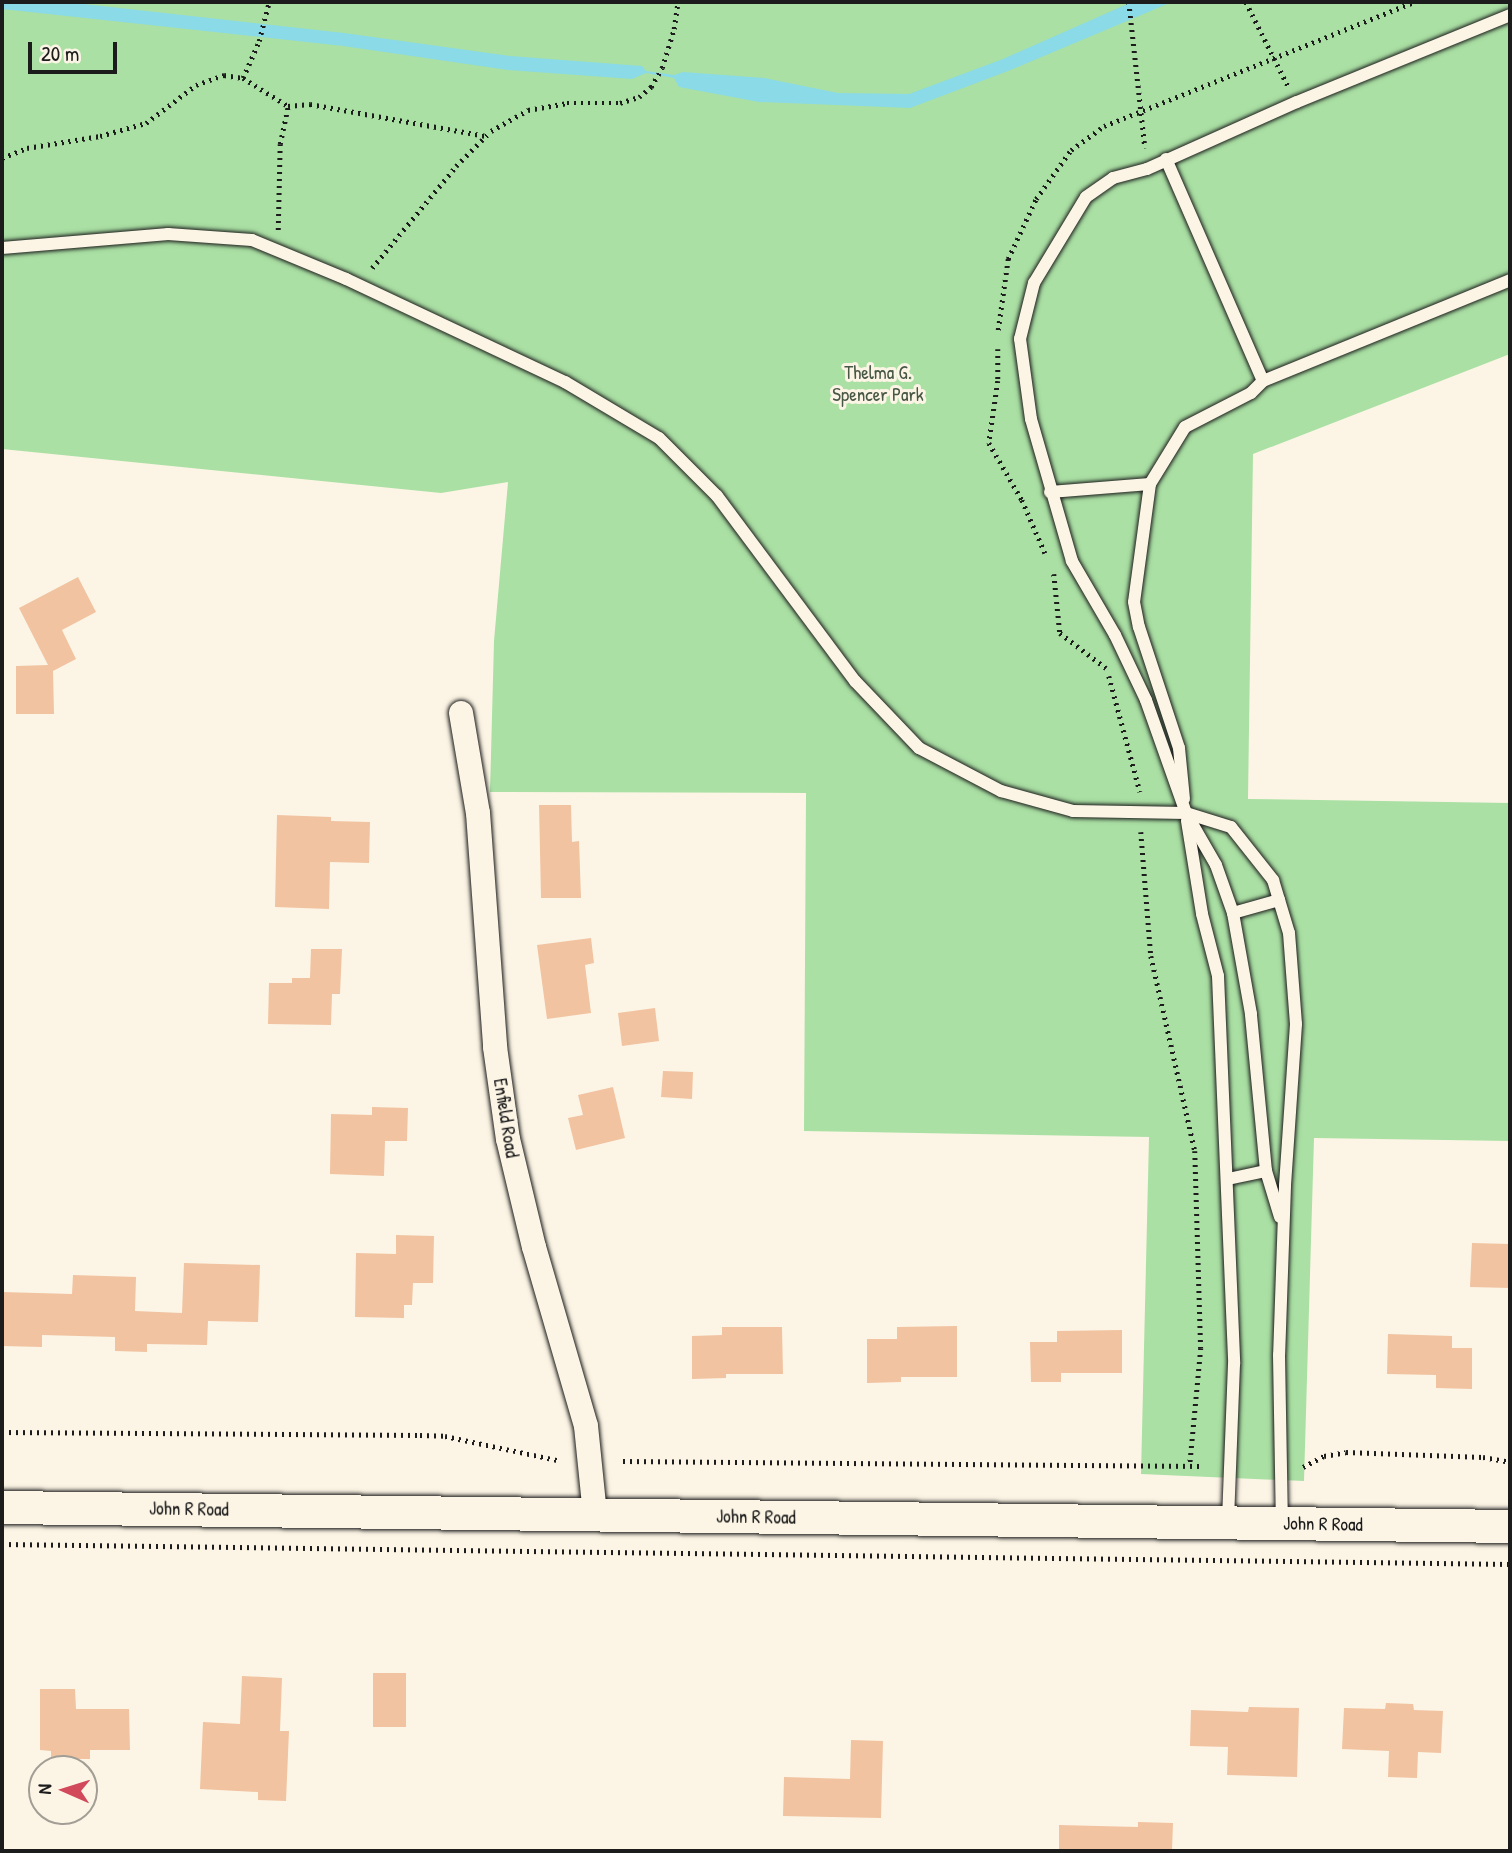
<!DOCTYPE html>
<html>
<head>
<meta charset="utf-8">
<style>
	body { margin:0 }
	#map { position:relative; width:1512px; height:1853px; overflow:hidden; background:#fcf5e5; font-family:"Patrick Hand",sans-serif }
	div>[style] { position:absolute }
	.green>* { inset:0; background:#aae0a4 }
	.water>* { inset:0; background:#8adae7 }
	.building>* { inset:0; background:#f1c3a1 }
	.path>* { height:4.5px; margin-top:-2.25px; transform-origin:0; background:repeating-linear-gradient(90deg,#1c1c1c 0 2px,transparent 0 7px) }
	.roads { filter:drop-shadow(0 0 2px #1c1c1c) drop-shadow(0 0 2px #1c1c1c) }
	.lane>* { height:12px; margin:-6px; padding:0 6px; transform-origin:6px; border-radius:6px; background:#fcf5e5 }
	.street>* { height:24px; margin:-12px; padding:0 12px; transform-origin:12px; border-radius:12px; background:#fcf5e5 }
	.secondary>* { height:33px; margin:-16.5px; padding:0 16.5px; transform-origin:16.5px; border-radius:16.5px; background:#fcf5e5 }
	span { translate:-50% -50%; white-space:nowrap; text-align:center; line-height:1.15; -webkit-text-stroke:6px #fcf5e5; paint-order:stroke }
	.park-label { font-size:19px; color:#475745 }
	.street-label { font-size:19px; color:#1c1c1c }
	.frame { position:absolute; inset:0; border:4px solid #1c1c1c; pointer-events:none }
	.north { position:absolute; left:28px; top:1755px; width:70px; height:70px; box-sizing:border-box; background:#fcf5e5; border:2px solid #a29e95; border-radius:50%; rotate:273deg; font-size:19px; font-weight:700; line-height:28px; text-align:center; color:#1c1c1c }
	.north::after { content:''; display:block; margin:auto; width:24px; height:32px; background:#d1495b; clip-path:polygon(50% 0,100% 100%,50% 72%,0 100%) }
	.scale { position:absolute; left:28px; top:42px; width:89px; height:32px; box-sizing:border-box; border:4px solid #1c1c1c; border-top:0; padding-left:9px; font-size:21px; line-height:24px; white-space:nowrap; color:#1c1c1c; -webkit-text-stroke:5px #fcf5e5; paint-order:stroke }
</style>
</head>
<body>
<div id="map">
	<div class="green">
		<div style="clip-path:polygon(2px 2px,1510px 2px,1510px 354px,1253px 454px,1248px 799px,1510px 803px,1510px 1141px,1314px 1138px,1304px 1481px,1141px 1474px,1149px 1137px,804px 1131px,806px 793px,490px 792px,494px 641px,508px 482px,441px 493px,2px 449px)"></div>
	</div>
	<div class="water">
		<div style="clip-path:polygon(2px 2px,66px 2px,344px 33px,510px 56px,642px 66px,646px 71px,674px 75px,683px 72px,764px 78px,838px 93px,909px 94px,1003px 59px,1132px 2px,1172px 2px,1008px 71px,910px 108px,759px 102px,679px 87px,674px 78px,646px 73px,632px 79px,508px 70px,343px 46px,2px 9px)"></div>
	</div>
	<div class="building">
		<div style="clip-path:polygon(78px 577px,96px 612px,62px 630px,76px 659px,53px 671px,54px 714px,16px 714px,16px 666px,48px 665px,19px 608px)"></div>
		<div style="clip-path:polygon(539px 805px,571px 805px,572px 842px,579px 841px,581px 898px,541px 898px)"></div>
		<div style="clip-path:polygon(277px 815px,331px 817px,331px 821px,370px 822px,369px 863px,330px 862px,329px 909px,275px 907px)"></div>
		<div style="clip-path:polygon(591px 938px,594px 963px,585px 965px,591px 1013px,547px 1019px,537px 945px)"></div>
		<div style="clip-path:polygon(311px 949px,342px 949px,340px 994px,332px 994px,331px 1025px,268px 1024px,269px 983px,292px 983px,292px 978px,310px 978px)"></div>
		<div style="clip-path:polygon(655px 1008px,659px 1041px,622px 1046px,618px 1013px)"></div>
		<div style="clip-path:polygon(663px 1071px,693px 1072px,692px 1099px,661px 1097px)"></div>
		<div style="clip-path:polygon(613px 1087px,625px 1138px,576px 1150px,568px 1118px,583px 1115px,578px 1095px)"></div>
		<div style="clip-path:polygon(372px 1107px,408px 1108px,407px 1141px,385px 1141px,384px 1176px,330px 1174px,331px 1114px,372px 1115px)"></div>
		<div style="clip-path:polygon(396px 1235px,434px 1236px,433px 1283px,413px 1283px,412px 1305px,404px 1305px,404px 1318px,355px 1317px,356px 1253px,396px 1254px)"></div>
		<div style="clip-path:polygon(1472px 1243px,1510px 1244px,1510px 1288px,1470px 1287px)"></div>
		<div style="clip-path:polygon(184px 1263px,260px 1265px,258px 1322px,208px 1321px,207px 1345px,147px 1344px,147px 1352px,115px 1351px,115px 1337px,42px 1335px,42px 1347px,2px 1346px,2px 1292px,72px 1294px,73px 1275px,136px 1277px,135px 1311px,182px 1313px)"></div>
		<div style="clip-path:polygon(957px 1326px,957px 1377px,901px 1377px,901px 1382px,867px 1383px,867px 1339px,897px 1339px,897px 1327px)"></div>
		<div style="clip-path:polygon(722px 1327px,782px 1327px,783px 1374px,726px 1374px,726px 1378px,692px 1379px,692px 1336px,722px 1335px)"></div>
		<div style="clip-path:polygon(1122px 1330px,1122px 1373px,1061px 1373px,1061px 1382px,1031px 1382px,1030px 1342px,1057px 1342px,1057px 1331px)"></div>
		<div style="clip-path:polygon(1388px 1334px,1452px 1336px,1452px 1348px,1472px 1348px,1472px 1389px,1436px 1388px,1436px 1375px,1387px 1374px)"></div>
		<div style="clip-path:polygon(373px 1673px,406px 1673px,406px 1727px,373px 1727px)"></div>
		<div style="clip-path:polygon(242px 1676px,282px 1678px,280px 1731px,289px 1731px,286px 1801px,258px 1800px,258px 1792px,200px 1789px,203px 1722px,240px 1724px)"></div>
		<div style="clip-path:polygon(40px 1689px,75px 1689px,76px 1709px,129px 1709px,130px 1750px,90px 1750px,90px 1759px,51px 1759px,51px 1751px,40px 1750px)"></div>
		<div style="clip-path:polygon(1386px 1703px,1413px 1704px,1414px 1710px,1443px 1711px,1441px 1753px,1418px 1752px,1417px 1778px,1388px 1777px,1389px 1751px,1342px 1749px,1344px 1708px,1385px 1709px)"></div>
		<div style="clip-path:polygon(1249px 1707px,1299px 1708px,1297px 1777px,1227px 1775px,1228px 1747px,1190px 1746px,1191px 1710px,1248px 1712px)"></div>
		<div style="clip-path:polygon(851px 1740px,883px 1741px,881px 1818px,783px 1816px,784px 1777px,850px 1779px)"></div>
		<div style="clip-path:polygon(1138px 1822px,1173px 1823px,1172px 1851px,1059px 1851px,1059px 1825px,1138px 1827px)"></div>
	</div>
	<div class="path">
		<div style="left:1129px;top:2px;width:147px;rotate:83.7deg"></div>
		<div style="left:1246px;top:2px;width:94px;rotate:63.4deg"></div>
		<div style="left:243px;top:78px;width:40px;rotate:-66.6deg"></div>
		<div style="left:259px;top:41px;width:40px;rotate:-75.6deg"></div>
		<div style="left:2px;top:158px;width:27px;rotate:-22deg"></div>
		<div style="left:27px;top:148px;width:74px;rotate:-9.3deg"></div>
		<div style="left:100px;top:136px;width:48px;rotate:-15.8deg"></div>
		<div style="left:146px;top:123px;width:63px;rotate:-37.2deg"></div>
		<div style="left:196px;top:85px;width:30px;rotate:-20deg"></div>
		<div style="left:224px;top:75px;width:19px;rotate:9deg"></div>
		<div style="left:243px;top:78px;width:53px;rotate:31.9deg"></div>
		<div style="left:288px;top:106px;width:22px;rotate:-5deg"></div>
		<div style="left:310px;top:104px;width:179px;rotate:10.3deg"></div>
		<div style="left:278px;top:230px;width:86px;rotate:-88.7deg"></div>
		<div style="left:280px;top:144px;width:39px;rotate:-78deg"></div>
		<div style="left:372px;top:268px;width:132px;rotate:-50.5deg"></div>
		<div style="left:456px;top:166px;width:49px;rotate:-45deg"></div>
		<div style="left:491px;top:131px;width:43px;rotate:-29.6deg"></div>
		<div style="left:528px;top:110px;width:40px;rotate:-10deg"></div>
		<div style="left:567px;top:103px;width:53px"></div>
		<div style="left:620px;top:103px;width:20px;rotate:-18deg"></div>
		<div style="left:639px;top:97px;width:16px;rotate:-40deg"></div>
		<div style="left:651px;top:87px;width:22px;rotate:-60deg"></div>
		<div style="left:662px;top:68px;width:41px;rotate:-72.9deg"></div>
		<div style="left:674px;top:29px;width:27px;rotate:-82deg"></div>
		<div style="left:998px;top:330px;width:72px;rotate:-82deg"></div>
		<div style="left:1008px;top:259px;width:66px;rotate:-65deg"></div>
		<div style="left:1036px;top:199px;width:60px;rotate:-54.5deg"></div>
		<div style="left:1071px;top:150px;width:41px;rotate:-36deg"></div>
		<div style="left:1104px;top:126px;width:334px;rotate:-21.8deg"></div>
		<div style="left:998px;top:349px;width:32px;rotate:90deg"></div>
		<div style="left:998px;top:381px;width:63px;rotate:98.3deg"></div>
		<div style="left:989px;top:443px;width:66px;rotate:59.9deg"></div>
		<div style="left:1022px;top:500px;width:58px;rotate:66.5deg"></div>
		<div style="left:1054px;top:574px;width:59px;rotate:84.2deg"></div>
		<div style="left:1060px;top:633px;width:58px;rotate:37.3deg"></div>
		<div style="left:1109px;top:676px;width:120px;rotate:75deg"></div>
		<div style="left:1141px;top:832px;width:124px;rotate:85.4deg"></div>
		<div style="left:1151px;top:956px;width:200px;rotate:77.3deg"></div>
		<div style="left:1195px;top:1151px;width:197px;rotate:88.3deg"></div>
		<div style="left:1201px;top:1348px;width:118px;rotate:95.4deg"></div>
		<div style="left:2px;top:1432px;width:418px;rotate:0.4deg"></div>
		<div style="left:420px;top:1435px;width:25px;rotate:2deg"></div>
		<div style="left:445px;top:1436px;width:115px;rotate:12.1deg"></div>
		<div style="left:623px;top:1461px;width:578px;rotate:0.5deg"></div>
		<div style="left:1303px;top:1467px;width:24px;rotate:-28deg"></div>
		<div style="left:1324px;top:1456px;width:22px;rotate:-10deg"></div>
		<div style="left:1346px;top:1452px;width:137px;rotate:2.1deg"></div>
		<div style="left:1483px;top:1457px;width:27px;rotate:10deg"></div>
		<div style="left:2px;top:1544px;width:1508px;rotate:0.76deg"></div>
	</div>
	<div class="roads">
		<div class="lane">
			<div style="left:1166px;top:159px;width:242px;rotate:66.4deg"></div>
			<div style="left:1263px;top:381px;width:17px;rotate:135deg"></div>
			<div style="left:1251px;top:393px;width:74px;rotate:152.7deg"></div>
			<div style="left:1185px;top:427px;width:67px;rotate:121.6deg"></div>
			<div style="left:1150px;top:484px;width:119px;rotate:97.7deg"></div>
			<div style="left:1134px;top:602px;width:25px;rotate:79deg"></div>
			<div style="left:1139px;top:627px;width:127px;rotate:71.7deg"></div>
			<div style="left:1179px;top:748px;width:51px;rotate:84.4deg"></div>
			<div style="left:2px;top:248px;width:167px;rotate:-4.8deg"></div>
			<div style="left:168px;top:234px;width:84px;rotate:4.1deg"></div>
			<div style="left:252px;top:240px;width:102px;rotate:22.5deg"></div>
			<div style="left:346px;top:279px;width:242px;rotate:25.2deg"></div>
			<div style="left:565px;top:382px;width:109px;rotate:30.8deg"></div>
			<div style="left:659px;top:438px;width:82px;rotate:45deg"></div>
			<div style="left:717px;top:496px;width:231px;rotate:53.3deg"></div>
			<div style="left:855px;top:681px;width:93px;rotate:46.3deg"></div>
			<div style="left:919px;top:748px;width:93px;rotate:27.7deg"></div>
			<div style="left:1001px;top:791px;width:75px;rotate:15.5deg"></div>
			<div style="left:1073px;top:811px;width:113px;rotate:1deg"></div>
			<div style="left:1186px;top:813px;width:47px;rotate:17.3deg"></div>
			<div style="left:1231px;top:827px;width:68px;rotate:51.6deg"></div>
			<div style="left:1273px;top:880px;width:55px;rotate:73.2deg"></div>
			<div style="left:1289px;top:933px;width:91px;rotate:85.6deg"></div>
			<div style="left:1296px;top:1024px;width:162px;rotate:93.9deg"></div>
			<div style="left:1285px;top:1186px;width:169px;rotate:92deg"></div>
			<div style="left:1279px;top:1355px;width:168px;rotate:89deg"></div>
			<div style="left:1263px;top:381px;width:267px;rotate:-22.2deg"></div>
			<div style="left:1050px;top:492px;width:100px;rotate:-4.6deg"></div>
			<div style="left:1187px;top:821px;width:94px;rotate:80.8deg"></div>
			<div style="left:1202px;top:914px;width:64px;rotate:75.5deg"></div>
			<div style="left:1218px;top:976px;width:388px;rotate:87.6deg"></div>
			<div style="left:1234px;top:1364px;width:156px;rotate:92.2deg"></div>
			<div style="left:1233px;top:913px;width:48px;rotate:-15.8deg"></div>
			<div style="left:1228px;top:1179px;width:39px;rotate:-12deg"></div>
			<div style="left:1280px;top:1217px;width:48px;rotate:-106.9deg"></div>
			<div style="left:1266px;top:1171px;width:158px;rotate:-95.5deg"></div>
			<div style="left:1251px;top:1014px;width:103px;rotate:-100.1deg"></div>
			<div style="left:1233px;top:913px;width:51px;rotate:-109.5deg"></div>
			<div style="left:1216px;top:865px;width:60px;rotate:-120deg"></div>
			<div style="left:1186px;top:813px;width:120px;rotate:-109.5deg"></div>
			<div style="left:1146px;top:700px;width:72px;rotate:-115.5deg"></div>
			<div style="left:1115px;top:635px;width:86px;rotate:-120.2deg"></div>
			<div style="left:1072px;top:561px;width:148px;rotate:-106.1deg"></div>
			<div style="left:1031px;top:419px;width:81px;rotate:-97.8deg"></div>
			<div style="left:1020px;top:339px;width:58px;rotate:-76deg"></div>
			<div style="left:1034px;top:283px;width:100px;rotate:-58.8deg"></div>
			<div style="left:1086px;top:197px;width:33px;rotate:-35deg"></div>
			<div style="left:1113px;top:178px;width:35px;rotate:-15deg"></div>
			<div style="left:1147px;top:169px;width:164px;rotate:-24.1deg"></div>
			<div style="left:1297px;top:102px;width:230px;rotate:-22.2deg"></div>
		</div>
		<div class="street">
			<div style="left:461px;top:713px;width:101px;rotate:80.4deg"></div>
			<div style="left:478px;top:813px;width:235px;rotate:85.8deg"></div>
			<div style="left:495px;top:1047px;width:93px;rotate:82deg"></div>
			<div style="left:508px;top:1139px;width:111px;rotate:76.5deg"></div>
			<div style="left:534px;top:1247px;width:186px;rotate:73.8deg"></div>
			<div style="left:586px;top:1426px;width:88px;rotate:84.2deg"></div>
		</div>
		<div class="secondary">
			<div style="left:2px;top:1507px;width:1508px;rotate:0.72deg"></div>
		</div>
	</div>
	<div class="park-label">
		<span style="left:878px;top:384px">Thelma G.<br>Spencer Park</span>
	</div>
	<div class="street-label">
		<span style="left:506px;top:1118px;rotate:81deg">Enfield Road</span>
		<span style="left:189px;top:1509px;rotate:1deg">John R Road</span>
		<span style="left:756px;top:1517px;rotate:1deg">John R Road</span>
		<span style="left:1323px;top:1524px;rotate:1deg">John R Road</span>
	</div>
	<div class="frame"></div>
	<div class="north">N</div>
	<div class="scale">20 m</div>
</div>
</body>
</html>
